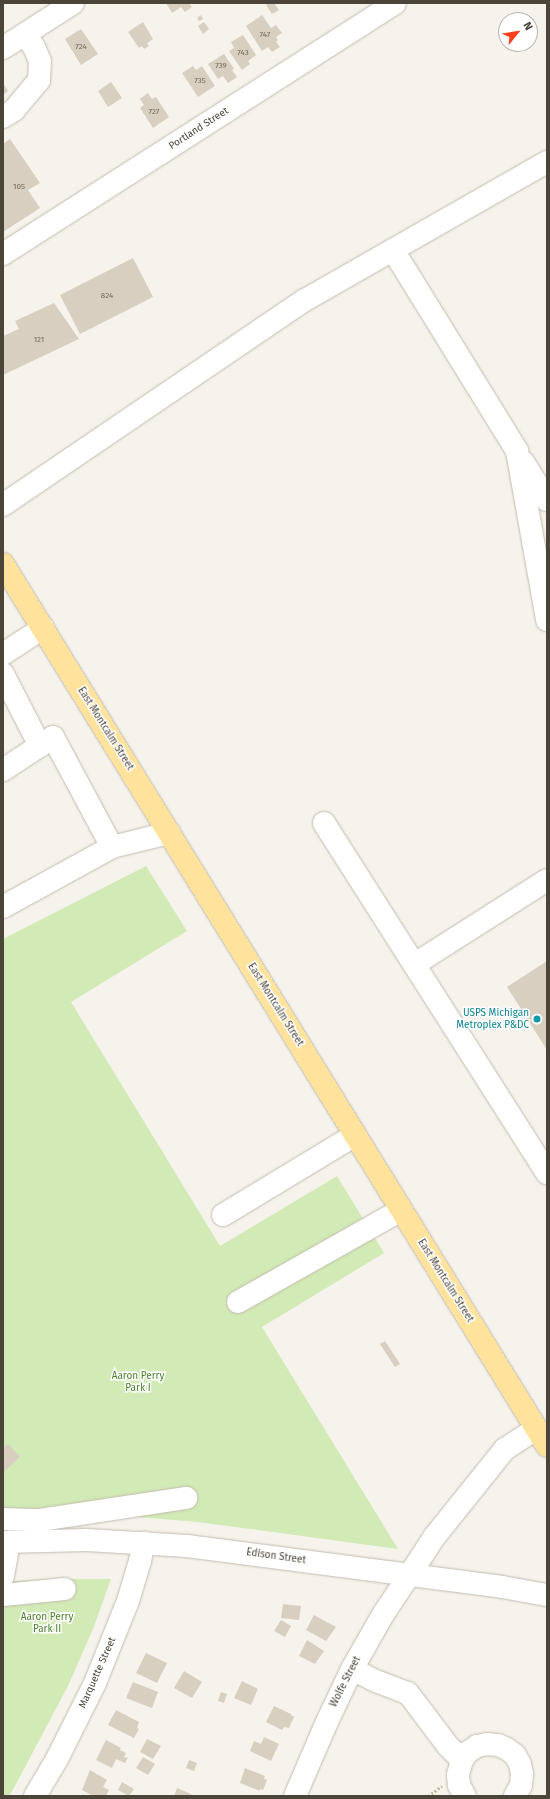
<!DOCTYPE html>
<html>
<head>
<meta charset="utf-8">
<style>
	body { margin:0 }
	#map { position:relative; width:550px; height:1799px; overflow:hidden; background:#f6f3ec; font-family:"Fira Sans",sans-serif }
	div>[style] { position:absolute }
	.green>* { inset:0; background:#d2eab5 }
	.building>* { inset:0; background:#d8cfc1 }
	.path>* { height:2.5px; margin-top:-1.25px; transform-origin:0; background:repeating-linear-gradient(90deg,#c4b79f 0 2px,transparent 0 4px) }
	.roads { filter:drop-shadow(0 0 1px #c2bbae) drop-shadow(0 0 1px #c2bbae) }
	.minor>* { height:22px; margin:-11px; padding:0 11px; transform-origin:11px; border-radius:11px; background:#fff }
	.major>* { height:22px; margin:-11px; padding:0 11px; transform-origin:11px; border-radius:11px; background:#ffe39c }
	.dots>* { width:11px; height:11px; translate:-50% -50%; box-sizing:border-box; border:2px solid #fff; border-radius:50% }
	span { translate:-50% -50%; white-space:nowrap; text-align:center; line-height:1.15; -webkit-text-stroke:3px #fff; paint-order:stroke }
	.number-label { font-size:8px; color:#6e675b }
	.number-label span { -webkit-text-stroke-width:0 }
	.street-label { font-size:10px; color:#4b4439 }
	.culture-label { font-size:10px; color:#0d838f }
	.right { translate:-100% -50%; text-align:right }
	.park-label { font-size:10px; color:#4a7f2a }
	.frame { position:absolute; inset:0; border:4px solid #4b4439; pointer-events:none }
	.north { position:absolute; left:498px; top:12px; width:40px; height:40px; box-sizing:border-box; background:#fff; border:1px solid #b7b4b0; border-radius:50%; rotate:60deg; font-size:11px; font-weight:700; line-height:16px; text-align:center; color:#4b4439 }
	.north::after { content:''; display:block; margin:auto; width:14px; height:18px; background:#fc3f1d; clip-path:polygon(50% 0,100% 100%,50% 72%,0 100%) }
</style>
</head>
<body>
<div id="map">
	<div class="green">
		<div style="clip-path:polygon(146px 866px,187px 931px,71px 1002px,220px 1246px,337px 1176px,384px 1253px,262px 1327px,398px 1549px,198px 1522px,137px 1517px,72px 1515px,3px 1518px,3px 939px)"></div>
		<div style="clip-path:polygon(46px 1579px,111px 1579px,93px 1629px,68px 1686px,16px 1784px,9px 1796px,3px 1796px,3px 1582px)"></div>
	</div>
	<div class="building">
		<div style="clip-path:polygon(166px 3px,189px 3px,192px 7px,185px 12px,181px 7px,172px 13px)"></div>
		<div style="clip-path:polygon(269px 3px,274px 3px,279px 10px,272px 14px,266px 5px)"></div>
		<div style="clip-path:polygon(201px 15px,203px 19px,199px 21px,197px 18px)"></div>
		<div style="clip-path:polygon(262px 15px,271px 28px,276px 25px,282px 33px,276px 37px,278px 40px,276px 42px,280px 47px,272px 52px,268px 47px,262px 51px,246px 26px)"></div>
		<div style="clip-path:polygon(143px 22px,153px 39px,147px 43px,149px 46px,144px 49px,142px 46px,139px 48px,128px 32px)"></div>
		<div style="clip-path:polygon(204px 22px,209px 29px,203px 34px,198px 26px)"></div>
		<div style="clip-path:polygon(81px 29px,98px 54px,81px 65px,65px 39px)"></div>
		<div style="clip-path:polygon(243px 35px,256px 55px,248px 61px,250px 64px,242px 70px,229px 51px,234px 48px,231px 42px)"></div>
		<div style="clip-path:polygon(224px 54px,234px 69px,232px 70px,237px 77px,228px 83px,223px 76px,218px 79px,208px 64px)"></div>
		<div style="clip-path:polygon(193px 66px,196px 70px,202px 66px,215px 86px,198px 97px,182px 73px)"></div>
		<div style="clip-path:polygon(111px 82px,122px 98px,108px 107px,98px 91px)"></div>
		<div style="clip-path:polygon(3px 83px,8px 91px,3px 95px)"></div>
		<div style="clip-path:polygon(148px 93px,152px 99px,156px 97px,169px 117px,153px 128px,140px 108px,144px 105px,140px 99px)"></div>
		<div style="clip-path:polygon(10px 139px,40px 183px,28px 190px,40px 208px,3px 232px,3px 144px)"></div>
		<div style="clip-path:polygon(133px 258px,153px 297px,80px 334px,60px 295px)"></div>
		<div style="clip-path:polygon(54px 303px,79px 339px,3px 375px,3px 336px,19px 329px,15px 321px)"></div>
		<div style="clip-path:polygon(547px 961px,547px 1050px,507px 987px)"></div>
		<div style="clip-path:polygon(385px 1341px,400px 1364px,395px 1367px,380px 1344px)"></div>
		<div style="clip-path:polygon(8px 1444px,20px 1457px,3px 1473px,3px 1449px)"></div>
		<div style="clip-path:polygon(283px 1604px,301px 1606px,299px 1620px,281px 1618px)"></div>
		<div style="clip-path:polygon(314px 1615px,336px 1627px,326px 1641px,306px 1630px)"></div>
		<div style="clip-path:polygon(281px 1620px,291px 1626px,285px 1637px,274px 1631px)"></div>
		<div style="clip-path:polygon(307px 1640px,324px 1651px,315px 1664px,299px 1656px)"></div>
		<div style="clip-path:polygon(146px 1653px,167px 1663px,157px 1683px,136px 1673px)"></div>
		<div style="clip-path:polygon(184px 1671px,202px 1682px,192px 1698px,174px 1688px)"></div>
		<div style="clip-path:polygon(242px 1681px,258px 1689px,251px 1705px,234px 1698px)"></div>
		<div style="clip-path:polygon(133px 1682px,158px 1692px,152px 1708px,126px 1698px)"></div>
		<div style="clip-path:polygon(221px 1692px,227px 1694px,224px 1703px,218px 1701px)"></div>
		<div style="clip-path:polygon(274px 1706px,291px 1714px,291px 1715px,294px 1717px,289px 1728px,284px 1727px,282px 1730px,266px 1722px)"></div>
		<div style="clip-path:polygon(116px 1710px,139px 1722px,137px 1728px,139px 1729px,134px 1738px,108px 1725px)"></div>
		<div style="clip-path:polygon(264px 1737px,279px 1744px,271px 1761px,250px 1751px,254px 1741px,261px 1744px)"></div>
		<div style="clip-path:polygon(147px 1739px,161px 1746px,153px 1759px,140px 1752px)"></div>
		<div style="clip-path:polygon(106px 1740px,121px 1748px,120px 1750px,126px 1753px,124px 1757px,128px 1758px,125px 1763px,116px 1759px,112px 1768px,96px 1760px)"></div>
		<div style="clip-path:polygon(143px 1757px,155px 1764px,148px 1775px,136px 1768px)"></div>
		<div style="clip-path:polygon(189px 1760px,197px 1763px,194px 1771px,186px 1768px)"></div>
		<div style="clip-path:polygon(245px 1768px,265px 1776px,264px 1779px,267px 1780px,263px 1790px,260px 1789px,260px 1791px,240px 1783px)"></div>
		<div style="clip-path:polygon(90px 1770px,107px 1780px,103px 1787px,109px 1790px,106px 1796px,93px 1796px,82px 1790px)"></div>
		<div style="clip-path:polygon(122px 1782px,134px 1789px,129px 1796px,118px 1790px)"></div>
		<div style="clip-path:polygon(177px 1788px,191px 1794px,190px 1796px,174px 1796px)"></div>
	</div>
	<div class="path">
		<div style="left:428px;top:1796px;width:17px;rotate:-36deg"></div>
	</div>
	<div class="roads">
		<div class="minor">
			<div style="left:3px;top:48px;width:83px;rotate:-32.7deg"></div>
			<div style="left:3px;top:117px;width:13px;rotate:-32deg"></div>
			<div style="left:14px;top:110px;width:39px;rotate:-50deg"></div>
			<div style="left:39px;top:80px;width:19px;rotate:-87deg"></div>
			<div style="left:40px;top:61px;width:15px;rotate:-113deg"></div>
			<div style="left:34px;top:47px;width:16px;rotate:-125deg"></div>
			<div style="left:393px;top:250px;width:236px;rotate:58.3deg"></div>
			<div style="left:517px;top:451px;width:172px;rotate:79.9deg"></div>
			<div style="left:3px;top:254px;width:465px;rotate:-32.6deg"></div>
			<div style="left:523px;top:462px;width:45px;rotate:57.7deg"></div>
			<div style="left:3px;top:505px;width:365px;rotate:-34.2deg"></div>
			<div style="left:305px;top:300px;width:279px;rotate:-29.7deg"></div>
			<div style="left:3px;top:654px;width:48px;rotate:-33deg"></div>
			<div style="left:3px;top:674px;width:81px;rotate:62.8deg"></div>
			<div style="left:3px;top:770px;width:60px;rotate:-33.4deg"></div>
			<div style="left:53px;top:737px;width:125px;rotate:61.8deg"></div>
			<div style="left:112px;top:847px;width:124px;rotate:151.2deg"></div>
			<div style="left:324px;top:823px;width:415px;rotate:57.5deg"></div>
			<div style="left:112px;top:847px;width:59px;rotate:-13.8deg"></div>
			<div style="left:415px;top:964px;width:156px;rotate:-32.5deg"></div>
			<div style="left:223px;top:1215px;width:154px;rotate:-31.2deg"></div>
			<div style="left:238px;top:1302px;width:187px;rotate:-29.4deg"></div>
			<div style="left:3px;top:1519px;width:37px;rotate:2deg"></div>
			<div style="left:40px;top:1520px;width:148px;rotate:-8.6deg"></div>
			<div style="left:3px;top:1542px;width:84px;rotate:-1.4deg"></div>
			<div style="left:87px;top:1540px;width:100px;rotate:3.4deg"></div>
			<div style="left:187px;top:1546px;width:318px;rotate:7.4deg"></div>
			<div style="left:502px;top:1587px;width:46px;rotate:10.1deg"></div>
			<div style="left:3px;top:1576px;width:35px;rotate:-80deg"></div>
			<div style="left:3px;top:1595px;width:62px;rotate:-5.5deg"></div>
			<div style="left:352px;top:1669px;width:27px;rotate:27deg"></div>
			<div style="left:376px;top:1681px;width:34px;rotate:21deg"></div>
			<div style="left:408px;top:1693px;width:66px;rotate:53deg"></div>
			<div style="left:448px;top:1746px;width:20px;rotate:45deg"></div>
			<div style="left:35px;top:1796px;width:43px;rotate:-59.3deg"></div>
			<div style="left:57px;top:1759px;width:85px;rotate:-63.4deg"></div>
			<div style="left:95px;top:1683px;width:88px;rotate:-68.1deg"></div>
			<div style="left:128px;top:1601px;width:42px;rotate:-73.3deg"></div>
			<div style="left:140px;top:1561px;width:19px;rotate:-78deg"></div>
			<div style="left:295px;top:1796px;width:78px;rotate:-66.7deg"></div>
			<div style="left:326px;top:1724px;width:61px;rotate:-64.7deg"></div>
			<div style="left:352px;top:1669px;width:64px;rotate:-60.3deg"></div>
			<div style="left:384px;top:1613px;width:61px;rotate:-56.3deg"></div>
			<div style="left:418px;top:1562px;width:31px;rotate:-57deg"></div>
			<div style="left:435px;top:1536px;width:112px;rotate:-51.2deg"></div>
			<div style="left:505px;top:1449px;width:37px;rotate:-33deg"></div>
			<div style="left:465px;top:1796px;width:13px;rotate:-119deg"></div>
			<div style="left:459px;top:1785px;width:10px;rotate:-96deg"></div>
			<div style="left:458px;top:1775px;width:16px;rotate:-75deg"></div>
			<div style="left:462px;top:1760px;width:10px;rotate:-53deg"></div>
			<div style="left:468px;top:1752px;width:11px;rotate:-34deg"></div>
			<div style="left:477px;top:1746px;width:10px;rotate:-11deg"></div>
			<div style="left:487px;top:1744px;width:11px;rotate:5deg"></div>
			<div style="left:498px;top:1745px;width:10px;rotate:24deg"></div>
			<div style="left:507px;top:1749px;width:10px;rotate:37deg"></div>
			<div style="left:515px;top:1755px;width:10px;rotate:61deg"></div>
			<div style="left:520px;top:1764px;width:10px;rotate:79deg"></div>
			<div style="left:522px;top:1774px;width:11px;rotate:95deg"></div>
			<div style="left:521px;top:1785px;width:13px;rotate:119deg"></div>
		</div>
		<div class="major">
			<div style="left:3px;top:564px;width:1036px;rotate:58.33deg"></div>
		</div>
	</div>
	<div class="dots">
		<div style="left:537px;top:1019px;background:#0f9aa8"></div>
	</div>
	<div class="number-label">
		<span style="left:265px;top:35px">747</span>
		<span style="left:81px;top:47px">724</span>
		<span style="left:243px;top:53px">743</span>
		<span style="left:221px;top:66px">739</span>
		<span style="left:200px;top:81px">735</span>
		<span style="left:154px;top:112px">727</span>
		<span style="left:19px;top:187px">105</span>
		<span style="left:107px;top:296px">824</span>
		<span style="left:39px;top:340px">121</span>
	</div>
	<div class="street-label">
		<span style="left:199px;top:129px;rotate:-33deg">Portland Street</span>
		<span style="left:105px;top:729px;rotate:58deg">East Montcalm Street</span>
		<span style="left:275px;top:1005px;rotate:58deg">East Montcalm Street</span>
		<span style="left:445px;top:1281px;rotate:58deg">East Montcalm Street</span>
		<span style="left:276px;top:1557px;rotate:8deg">Edison Street</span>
		<span style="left:98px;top:1673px;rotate:-66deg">Marquette Street</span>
		<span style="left:346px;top:1682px;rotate:-63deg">Wolfe Street</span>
	</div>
	<div class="culture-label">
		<span class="right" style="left:529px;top:1019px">USPS Michigan<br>Metroplex P&amp;DC</span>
	</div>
	<div class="park-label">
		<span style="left:138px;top:1382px">Aaron Perry<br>Park I</span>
		<span style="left:47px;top:1623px">Aaron Perry<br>Park II</span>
	</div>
	<div class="frame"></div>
	<div class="north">N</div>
</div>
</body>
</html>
